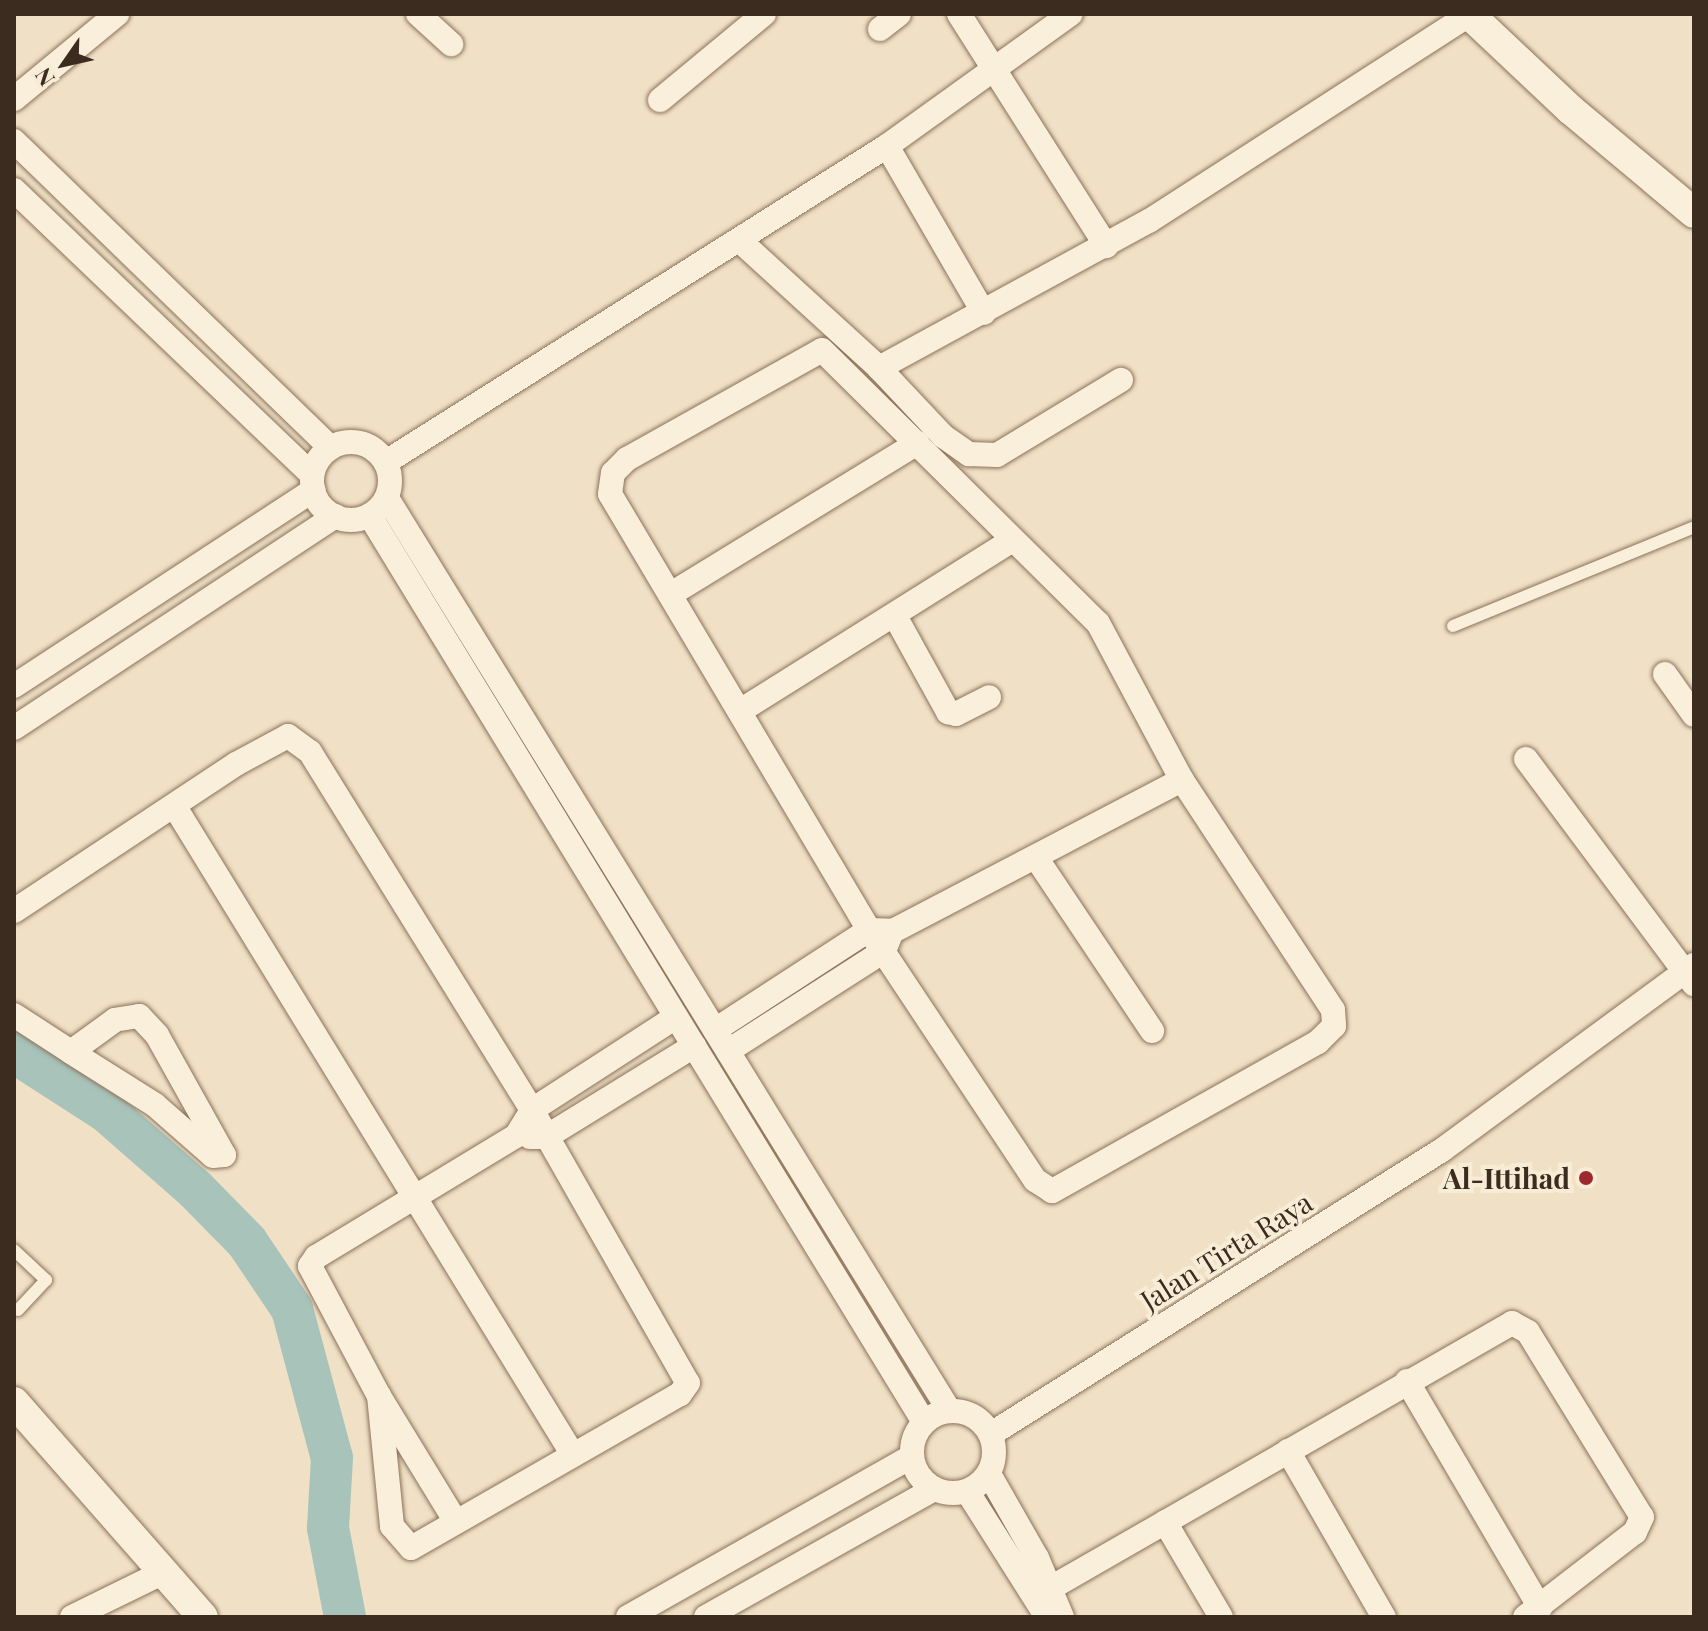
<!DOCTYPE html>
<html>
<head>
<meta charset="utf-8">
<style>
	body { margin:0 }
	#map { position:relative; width:1708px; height:1631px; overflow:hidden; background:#f0e1c6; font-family:"Playfair Display",serif }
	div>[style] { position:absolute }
	.river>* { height:42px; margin:-21px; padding:0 21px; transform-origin:21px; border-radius:21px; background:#a7c3ba }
	.roads { filter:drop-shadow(0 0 2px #8c725b) drop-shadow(0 0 2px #8c725b) }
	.service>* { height:12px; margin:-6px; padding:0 6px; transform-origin:6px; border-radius:6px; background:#faefda }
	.minor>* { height:24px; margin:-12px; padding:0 12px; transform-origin:12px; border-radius:12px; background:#faefda }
	.minor>.ring { margin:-12px; padding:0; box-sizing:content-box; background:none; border:24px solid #faefda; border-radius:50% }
	.tertiary>* { height:30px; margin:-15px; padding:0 15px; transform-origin:15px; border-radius:15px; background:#faefda }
	.dots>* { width:22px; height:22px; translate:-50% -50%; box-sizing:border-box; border:4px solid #f7ecd6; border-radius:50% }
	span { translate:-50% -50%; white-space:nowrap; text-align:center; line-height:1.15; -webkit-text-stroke:8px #f7ecd6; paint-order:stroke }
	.poi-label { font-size:28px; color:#3c2b1f; font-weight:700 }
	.right { translate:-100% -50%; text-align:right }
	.street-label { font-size:28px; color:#3c2b1f }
	.frame { position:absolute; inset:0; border:16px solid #3c2b1f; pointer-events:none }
	.north { position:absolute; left:24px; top:24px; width:80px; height:80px; -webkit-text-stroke:6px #f7ecd6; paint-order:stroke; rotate:236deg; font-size:22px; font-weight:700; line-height:32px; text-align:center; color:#3c2b1f }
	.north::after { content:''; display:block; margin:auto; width:28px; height:36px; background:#3c2b1f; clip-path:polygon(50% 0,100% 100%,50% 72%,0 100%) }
</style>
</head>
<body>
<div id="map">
	<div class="river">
		<div style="left:14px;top:1052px;width:111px;rotate:32.8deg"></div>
		<div style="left:107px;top:1112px;width:117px;rotate:41.2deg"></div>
		<div style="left:195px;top:1189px;width:74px;rotate:45.5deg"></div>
		<div style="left:247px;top:1242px;width:81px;rotate:56.1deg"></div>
		<div style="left:292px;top:1309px;width:154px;rotate:75deg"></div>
		<div style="left:332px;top:1458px;width:70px;rotate:93.3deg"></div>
		<div style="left:328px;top:1528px;width:91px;rotate:79.2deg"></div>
	</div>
	<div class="roads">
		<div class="service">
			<div style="left:1453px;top:626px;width:261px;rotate:-22.3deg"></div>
			<div style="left:14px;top:1250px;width:44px;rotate:43.2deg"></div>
			<div style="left:46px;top:1280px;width:41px;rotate:133deg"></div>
		</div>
		<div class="minor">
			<div style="left:418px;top:14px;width:45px;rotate:42.3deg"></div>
			<div style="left:959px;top:14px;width:275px;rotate:57.6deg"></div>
			<div style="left:880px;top:29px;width:24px;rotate:-38deg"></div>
			<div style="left:14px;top:99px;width:134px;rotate:-39.5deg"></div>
			<div style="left:660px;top:100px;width:135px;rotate:-39.6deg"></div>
			<div style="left:14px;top:141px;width:441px;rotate:44.1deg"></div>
			<div style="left:887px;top:146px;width:193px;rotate:59.9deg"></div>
			<div style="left:14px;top:190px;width:412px;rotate:43.7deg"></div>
			<div style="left:739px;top:240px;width:190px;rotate:42.4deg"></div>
			<div style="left:879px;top:368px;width:93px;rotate:46.7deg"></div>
			<div style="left:943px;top:436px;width:32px;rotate:35deg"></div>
			<div style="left:969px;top:454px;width:28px;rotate:2deg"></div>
			<div style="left:997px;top:455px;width:145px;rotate:-31.2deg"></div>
			<div style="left:822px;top:350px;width:388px;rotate:44.7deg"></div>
			<div style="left:1098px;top:623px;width:178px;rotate:61.9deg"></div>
			<div style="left:1182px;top:780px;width:275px;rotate:56.7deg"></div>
			<div style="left:1333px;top:1010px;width:16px;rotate:86deg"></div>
			<div style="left:1334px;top:1026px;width:23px;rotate:135deg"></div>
			<div style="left:1318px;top:1042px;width:305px;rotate:150.7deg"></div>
			<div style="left:1052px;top:1191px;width:20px;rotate:-147deg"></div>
			<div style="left:1035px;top:1180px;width:300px;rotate:-123.6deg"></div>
			<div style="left:869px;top:930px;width:507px;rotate:-120.71deg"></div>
			<div style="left:610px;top:494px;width:21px;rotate:-82deg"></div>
			<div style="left:613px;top:473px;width:20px;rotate:-45deg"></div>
			<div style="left:627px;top:459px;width:223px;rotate:-29.2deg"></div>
			<div style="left:879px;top:368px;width:307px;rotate:-28.6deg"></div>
			<div style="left:1149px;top:221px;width:382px;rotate:-32.8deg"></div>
			<div class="ring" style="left:312px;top:442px;width:54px;height:54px"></div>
			<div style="left:386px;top:462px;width:592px;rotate:-32.24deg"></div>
			<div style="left:887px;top:146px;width:226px;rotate:-35.7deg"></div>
			<div style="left:387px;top:498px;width:1071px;rotate:58.36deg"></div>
			<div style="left:370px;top:516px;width:1062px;rotate:58.56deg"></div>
			<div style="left:671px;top:594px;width:289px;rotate:-31.5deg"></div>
			<div style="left:895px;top:616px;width:110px;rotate:61.1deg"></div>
			<div style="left:948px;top:712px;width:8px;rotate:14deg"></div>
			<div style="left:956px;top:714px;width:37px;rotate:-27deg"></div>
			<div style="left:1665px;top:674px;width:50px;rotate:54.7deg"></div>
			<div style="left:14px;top:686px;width:358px;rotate:-33.2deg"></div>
			<div style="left:740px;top:711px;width:322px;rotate:-32.1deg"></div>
			<div style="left:14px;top:728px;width:385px;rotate:-33.4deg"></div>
			<div style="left:1526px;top:759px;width:281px;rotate:53.3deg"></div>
			<div style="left:175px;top:807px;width:760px;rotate:58.44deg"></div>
			<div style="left:1037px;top:859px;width:207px;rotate:56.2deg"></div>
			<div style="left:14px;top:911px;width:266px;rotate:-33.5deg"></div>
			<div style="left:236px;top:764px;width:59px;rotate:-28.3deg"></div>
			<div style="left:288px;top:736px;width:27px;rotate:36deg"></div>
			<div style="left:310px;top:752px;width:421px;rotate:58.2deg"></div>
			<div style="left:532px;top:1110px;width:314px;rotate:60.3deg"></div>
			<div style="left:688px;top:1383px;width:14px;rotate:126deg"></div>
			<div style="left:680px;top:1394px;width:310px;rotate:150.2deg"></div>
			<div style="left:411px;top:1548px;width:29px;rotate:-131deg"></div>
			<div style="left:392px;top:1526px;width:131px;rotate:-95.7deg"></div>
			<div style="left:14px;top:1015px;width:68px;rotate:33deg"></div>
			<div style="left:71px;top:1052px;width:99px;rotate:32.2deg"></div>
			<div style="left:155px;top:1105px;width:77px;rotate:41.3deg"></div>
			<div style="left:213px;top:1156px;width:11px;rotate:-5deg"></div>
			<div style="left:224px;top:1155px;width:137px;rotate:-119.2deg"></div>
			<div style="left:157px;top:1035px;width:26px;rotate:-133deg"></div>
			<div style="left:139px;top:1016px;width:24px;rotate:171deg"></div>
			<div style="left:115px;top:1020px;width:54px;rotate:144deg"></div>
			<div style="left:715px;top:1030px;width:184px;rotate:-33deg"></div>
			<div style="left:869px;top:930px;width:24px;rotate:2deg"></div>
			<div style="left:893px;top:931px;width:326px;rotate:-27.6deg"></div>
			<div style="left:728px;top:1051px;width:185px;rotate:-32.7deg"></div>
			<div style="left:884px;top:951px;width:16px;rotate:-68deg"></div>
			<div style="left:530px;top:1137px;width:16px"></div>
			<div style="left:546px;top:1137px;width:174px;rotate:-31.6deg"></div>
			<div style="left:1407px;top:1381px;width:263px;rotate:59.6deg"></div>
			<div class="ring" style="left:912px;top:1411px;width:58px;height:58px"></div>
			<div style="left:991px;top:1434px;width:533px;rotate:-32.2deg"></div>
			<div style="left:1442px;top:1150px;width:313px;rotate:-36.3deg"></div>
			<div style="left:1288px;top:1451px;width:192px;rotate:60deg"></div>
			<div style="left:989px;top:1474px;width:97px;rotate:60.3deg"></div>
			<div style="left:1037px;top:1558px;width:64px;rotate:67deg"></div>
			<div style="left:967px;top:1491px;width:140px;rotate:57.6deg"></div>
			<div style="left:456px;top:1522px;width:148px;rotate:-121.4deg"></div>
			<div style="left:379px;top:1396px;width:147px;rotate:-118deg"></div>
			<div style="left:310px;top:1266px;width:11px;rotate:-56deg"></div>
			<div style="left:316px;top:1257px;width:234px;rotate:-31.2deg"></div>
			<div style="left:516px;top:1136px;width:31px;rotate:-58deg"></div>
			<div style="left:532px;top:1110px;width:171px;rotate:-32.9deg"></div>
			<div style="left:1165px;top:1522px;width:110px;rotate:59.5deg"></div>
			<div style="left:1035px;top:1597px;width:550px;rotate:-29.87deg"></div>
			<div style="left:1512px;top:1323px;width:18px;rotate:29deg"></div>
			<div style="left:1528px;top:1332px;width:217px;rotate:58.4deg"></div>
			<div style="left:1642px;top:1517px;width:17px;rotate:115deg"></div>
			<div style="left:1635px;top:1532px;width:139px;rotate:142.3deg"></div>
			<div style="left:72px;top:1617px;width:102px;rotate:-26.1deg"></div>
			<div style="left:628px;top:1617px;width:326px;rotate:-29.5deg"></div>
			<div style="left:706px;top:1617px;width:261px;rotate:-29.3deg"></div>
		</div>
		<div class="tertiary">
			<div style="left:1469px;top:14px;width:140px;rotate:43.3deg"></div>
			<div style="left:1571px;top:110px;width:160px;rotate:39.9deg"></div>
			<div style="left:14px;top:1402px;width:286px;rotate:48.7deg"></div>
		</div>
	</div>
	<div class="dots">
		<div style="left:1586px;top:1178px;background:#9e282f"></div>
	</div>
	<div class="poi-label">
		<span class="right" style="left:1570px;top:1178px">Al-Ittihad</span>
	</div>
	<div class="street-label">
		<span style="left:1226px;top:1251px;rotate:-32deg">Jalan Tirta Raya</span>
	</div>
	<div class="frame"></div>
	<div class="north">N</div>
</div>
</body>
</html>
